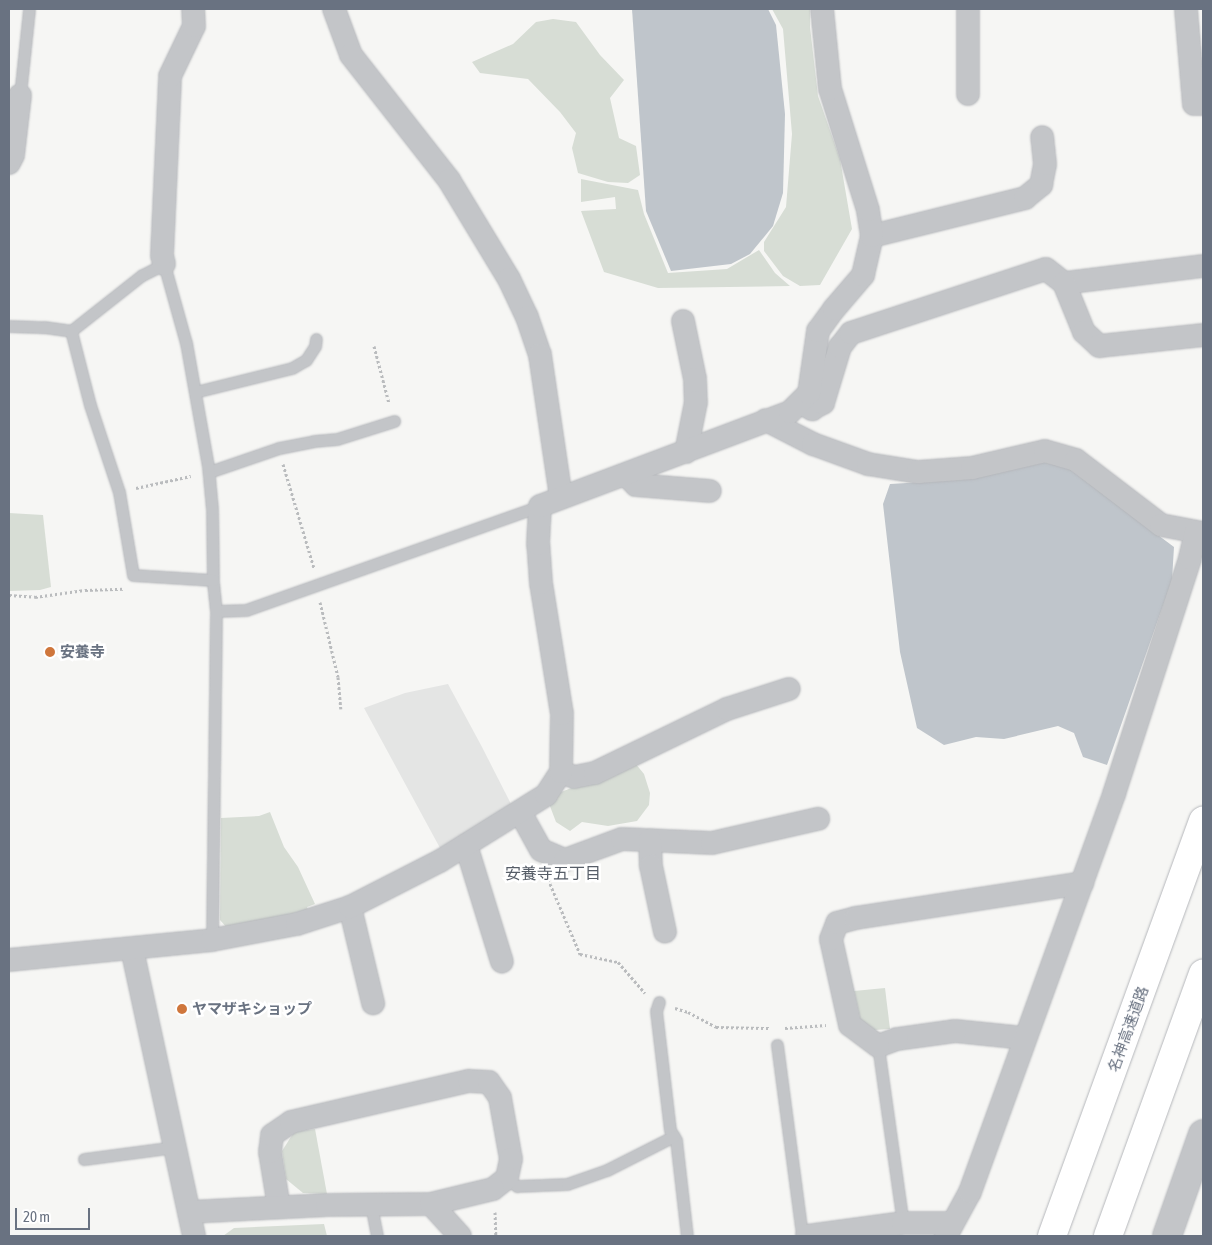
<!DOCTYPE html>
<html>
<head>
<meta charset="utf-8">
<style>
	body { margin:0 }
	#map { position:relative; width:1212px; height:1245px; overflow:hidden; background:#f6f6f4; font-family:"Asap Condensed","Noto Sans JP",sans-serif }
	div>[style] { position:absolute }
	.built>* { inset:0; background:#e4e5e4 }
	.green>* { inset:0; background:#d7ddd5 }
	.water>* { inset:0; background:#bfc5cb }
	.path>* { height:3px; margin-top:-1.5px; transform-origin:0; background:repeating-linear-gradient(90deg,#babcbe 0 2.5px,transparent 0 5px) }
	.roads { filter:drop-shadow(0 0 1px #b5b7bb) drop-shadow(0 0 1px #b5b7bb) }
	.service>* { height:11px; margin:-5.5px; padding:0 5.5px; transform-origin:5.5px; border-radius:5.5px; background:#c3c5c8 }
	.minor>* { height:22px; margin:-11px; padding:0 11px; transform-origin:11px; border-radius:11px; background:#c3c5c8 }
	.tertiary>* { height:28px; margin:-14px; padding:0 14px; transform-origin:14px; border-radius:14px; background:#c3c5c8 }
	.motorway>* { height:28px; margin:-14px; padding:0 14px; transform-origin:14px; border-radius:14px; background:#fff }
	.dots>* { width:14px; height:14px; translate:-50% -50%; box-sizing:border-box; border:2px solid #fff; border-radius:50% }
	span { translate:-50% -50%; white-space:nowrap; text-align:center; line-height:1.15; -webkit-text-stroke:5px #fff; paint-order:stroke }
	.poi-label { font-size:15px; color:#697281; font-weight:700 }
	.left { translate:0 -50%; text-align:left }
	.street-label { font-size:15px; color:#697281 }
	.neighbourhood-label { font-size:16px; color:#565d67 }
	.frame { position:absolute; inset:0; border:10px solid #697281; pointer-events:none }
	.scale { position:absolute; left:15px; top:1208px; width:75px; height:22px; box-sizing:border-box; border:2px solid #697281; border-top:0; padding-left:6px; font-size:15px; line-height:18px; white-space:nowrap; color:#697281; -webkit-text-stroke:4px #fff; paint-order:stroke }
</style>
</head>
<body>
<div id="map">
	<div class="built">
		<div style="clip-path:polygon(448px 684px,482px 747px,512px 806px,440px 848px,364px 708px,405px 693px)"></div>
	</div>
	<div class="green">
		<div style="clip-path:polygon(772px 9px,810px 9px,810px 27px,818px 96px,840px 159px,852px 229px,820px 285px,800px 286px,783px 276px,764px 251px,764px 242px,786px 207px,792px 134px,783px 29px)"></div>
		<div style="clip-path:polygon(553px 19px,576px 22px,600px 55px,624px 80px,610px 98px,619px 138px,636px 146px,640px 175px,628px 183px,608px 182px,578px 173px,572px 148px,576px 133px,560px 112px,528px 79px,480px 73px,472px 62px,513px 44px,536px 22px)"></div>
		<div style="clip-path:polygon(581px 179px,638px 190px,644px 214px,668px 273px,727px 269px,759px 250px,775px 273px,790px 286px,658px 288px,604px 272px,581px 211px,616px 209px,615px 197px,581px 202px)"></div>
		<div style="clip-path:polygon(9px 513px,43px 515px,51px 587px,40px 590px,9px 591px)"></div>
		<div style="clip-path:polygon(635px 763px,644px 774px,650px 793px,649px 805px,637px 821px,608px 826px,582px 822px,570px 831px,556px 822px,548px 801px,556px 794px)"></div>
		<div style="clip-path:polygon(270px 812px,284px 847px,298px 867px,315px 904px,307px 907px,309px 912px,228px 929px,220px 920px,221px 818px,259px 816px)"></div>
		<div style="clip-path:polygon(885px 988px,890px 1029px,874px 1030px,861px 1022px,854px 991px)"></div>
		<div style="clip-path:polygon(315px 1129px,327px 1194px,303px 1193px,286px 1179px,282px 1151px,294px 1132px)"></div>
		<div style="clip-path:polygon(324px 1224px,327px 1236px,223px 1236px,234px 1228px)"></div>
	</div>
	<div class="water">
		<div style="clip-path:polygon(632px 9px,768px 9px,776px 25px,785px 114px,783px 193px,773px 226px,750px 254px,731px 264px,671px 271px,646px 211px)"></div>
		<div style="clip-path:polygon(1043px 462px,1068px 468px,1174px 547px,1172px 580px,1107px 765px,1083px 757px,1074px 733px,1058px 726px,1004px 739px,976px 737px,944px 745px,917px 728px,900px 652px,883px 504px,890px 484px,957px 480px)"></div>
	</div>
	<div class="path">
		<div style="left:374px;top:346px;width:59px;rotate:75.3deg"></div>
		<div style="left:283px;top:464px;width:109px;rotate:73.4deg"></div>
		<div style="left:136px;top:488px;width:56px;rotate:-12.3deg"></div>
		<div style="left:9px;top:595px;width:26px;rotate:4deg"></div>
		<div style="left:35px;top:597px;width:50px;rotate:-8deg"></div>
		<div style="left:85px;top:590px;width:38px;rotate:-2deg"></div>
		<div style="left:320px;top:602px;width:77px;rotate:76.5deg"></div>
		<div style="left:338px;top:677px;width:32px;rotate:85deg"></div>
		<div style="left:548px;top:879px;width:82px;rotate:66.9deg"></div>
		<div style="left:580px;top:954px;width:39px;rotate:12deg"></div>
		<div style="left:618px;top:962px;width:41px;rotate:48.9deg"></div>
		<div style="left:675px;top:1008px;width:14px;rotate:17deg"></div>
		<div style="left:688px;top:1012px;width:32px;rotate:28deg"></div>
		<div style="left:716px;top:1027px;width:53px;rotate:1.1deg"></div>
		<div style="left:785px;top:1028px;width:41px;rotate:-4.2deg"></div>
		<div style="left:495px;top:1212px;width:24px;rotate:88deg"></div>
	</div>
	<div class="roads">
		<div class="service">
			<div style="left:20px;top:95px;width:86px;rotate:-84deg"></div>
			<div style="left:9px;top:326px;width:35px;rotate:2deg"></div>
			<div style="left:44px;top:327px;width:27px;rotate:8deg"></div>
			<div style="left:195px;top:392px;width:100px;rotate:-13.9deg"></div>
			<div style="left:292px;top:368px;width:16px;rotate:-30deg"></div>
			<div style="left:306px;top:360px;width:17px;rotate:-57deg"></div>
			<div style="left:315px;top:346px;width:7px;rotate:-82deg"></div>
			<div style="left:209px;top:472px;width:74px;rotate:-18.9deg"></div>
			<div style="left:279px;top:448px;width:36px;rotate:-11deg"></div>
			<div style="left:314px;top:441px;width:23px;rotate:-5deg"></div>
			<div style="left:337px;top:439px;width:60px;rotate:-17.5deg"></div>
			<div style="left:216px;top:611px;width:30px;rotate:-2deg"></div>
			<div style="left:246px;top:610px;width:312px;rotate:-19.5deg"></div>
			<div style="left:212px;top:940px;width:329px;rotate:-89.3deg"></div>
			<div style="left:216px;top:611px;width:31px;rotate:-96deg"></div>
			<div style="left:213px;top:580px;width:71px;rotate:-90.8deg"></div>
			<div style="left:212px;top:509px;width:43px;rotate:-95.3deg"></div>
			<div style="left:208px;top:466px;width:125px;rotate:-100.1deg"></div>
			<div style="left:186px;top:343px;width:82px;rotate:-105.6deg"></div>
			<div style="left:164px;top:264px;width:25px;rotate:153deg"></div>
			<div style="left:142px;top:275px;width:90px;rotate:141.7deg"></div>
			<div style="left:71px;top:331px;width:76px;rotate:75.6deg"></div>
			<div style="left:90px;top:405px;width:92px;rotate:71.6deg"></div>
			<div style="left:119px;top:492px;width:84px;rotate:80.4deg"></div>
			<div style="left:133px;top:575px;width:80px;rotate:3.6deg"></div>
			<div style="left:659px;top:1002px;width:9px;rotate:108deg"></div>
			<div style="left:656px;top:1011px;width:120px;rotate:83.3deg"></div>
			<div style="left:670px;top:1130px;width:12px;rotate:59deg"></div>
			<div style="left:676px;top:1140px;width:97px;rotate:83.5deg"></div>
			<div style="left:777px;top:1045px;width:193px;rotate:82.5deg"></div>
			<div style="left:878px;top:1046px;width:179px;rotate:82deg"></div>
			<div style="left:84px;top:1159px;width:92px;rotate:-7.5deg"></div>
			<div style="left:507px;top:1178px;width:13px;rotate:39deg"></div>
			<div style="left:517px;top:1186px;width:50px;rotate:-2.3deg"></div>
			<div style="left:567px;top:1184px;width:42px;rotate:-19.3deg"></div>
			<div style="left:607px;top:1170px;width:75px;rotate:-26.9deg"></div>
			<div style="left:371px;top:1205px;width:32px;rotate:79deg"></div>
		</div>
		<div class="minor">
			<div style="left:334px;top:9px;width:49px;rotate:69.7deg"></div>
			<div style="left:351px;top:55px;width:159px;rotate:51.9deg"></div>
			<div style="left:449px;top:180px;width:116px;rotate:58.8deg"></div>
			<div style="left:509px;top:279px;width:42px;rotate:64.7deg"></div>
			<div style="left:527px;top:317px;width:40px;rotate:71.1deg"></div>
			<div style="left:540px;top:355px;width:144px;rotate:81.6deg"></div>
			<div style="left:1186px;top:9px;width:95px;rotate:85.2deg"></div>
			<div style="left:1194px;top:104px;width:9px"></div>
			<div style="left:968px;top:94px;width:85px;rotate:-90deg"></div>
			<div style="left:9px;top:163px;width:9px;rotate:-63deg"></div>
			<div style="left:13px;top:155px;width:60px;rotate:-83.3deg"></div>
			<div style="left:872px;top:236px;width:158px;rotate:-13.9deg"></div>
			<div style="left:1025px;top:198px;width:21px;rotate:-39deg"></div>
			<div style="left:1041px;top:185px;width:21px;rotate:-79deg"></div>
			<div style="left:1045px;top:164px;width:27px;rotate:-96deg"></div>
			<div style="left:164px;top:264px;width:9px;rotate:-103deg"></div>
			<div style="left:162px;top:255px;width:179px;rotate:-87.4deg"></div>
			<div style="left:170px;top:76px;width:55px;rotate:-64.4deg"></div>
			<div style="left:194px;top:26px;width:17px;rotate:-93deg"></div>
			<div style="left:1064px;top:283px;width:140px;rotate:-7deg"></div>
			<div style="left:683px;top:321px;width:59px;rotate:78.3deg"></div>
			<div style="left:695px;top:379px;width:23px;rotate:88deg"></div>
			<div style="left:696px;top:402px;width:51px;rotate:101.3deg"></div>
			<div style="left:801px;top:403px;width:13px;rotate:29deg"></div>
			<div style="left:812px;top:409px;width:13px;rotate:-29deg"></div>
			<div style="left:823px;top:403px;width:59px;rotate:-73.1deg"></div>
			<div style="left:840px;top:347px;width:18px;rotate:-52deg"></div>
			<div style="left:851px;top:333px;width:205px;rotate:-18.2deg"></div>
			<div style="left:1046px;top:269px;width:23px;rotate:38deg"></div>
			<div style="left:1064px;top:283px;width:53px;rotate:67.8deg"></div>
			<div style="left:1084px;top:332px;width:21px;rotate:43deg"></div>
			<div style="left:1099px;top:346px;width:105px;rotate:-6deg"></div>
			<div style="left:766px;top:420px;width:53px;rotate:27.1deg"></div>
			<div style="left:813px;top:444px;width:59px;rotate:20deg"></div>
			<div style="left:868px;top:464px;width:51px;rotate:9.1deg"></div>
			<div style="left:918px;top:472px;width:54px;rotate:-4.2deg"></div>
			<div style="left:972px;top:468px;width:75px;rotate:-13.1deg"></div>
			<div style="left:1045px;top:451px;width:32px;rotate:16deg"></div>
			<div style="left:1076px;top:460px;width:107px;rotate:37.4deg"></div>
			<div style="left:1161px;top:525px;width:43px;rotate:10.8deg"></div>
			<div style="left:626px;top:475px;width:14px;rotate:45deg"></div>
			<div style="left:636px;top:485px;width:74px;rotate:4.6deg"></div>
			<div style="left:561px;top:772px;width:14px;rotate:21deg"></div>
			<div style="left:574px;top:777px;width:21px;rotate:-11deg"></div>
			<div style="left:595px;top:773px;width:147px;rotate:-25.9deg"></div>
			<div style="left:727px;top:709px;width:65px;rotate:-17.9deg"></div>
			<div style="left:520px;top:812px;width:43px;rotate:61.1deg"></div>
			<div style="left:541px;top:850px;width:26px;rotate:23deg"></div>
			<div style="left:565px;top:860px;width:61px;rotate:-20.2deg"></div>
			<div style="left:622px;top:839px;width:90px;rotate:2.5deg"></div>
			<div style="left:712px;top:843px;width:109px;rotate:-12.8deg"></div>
			<div style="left:650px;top:840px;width:26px;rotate:88deg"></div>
			<div style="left:651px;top:866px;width:67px;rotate:78deg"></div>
			<div style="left:466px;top:845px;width:122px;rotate:72.9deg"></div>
			<div style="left:350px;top:907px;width:99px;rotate:76.5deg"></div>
			<div style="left:132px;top:949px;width:294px;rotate:77.8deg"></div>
			<div style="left:9px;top:960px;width:204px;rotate:-5.6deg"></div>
			<div style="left:212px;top:940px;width:86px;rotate:-10.7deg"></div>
			<div style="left:297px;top:924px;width:56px;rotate:-17.8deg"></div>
			<div style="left:350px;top:907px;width:101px;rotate:-27.1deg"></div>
			<div style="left:440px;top:861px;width:125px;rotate:-31.9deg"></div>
			<div style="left:546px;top:795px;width:27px;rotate:-57deg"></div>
			<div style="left:561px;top:772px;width:58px;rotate:-89deg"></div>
			<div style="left:562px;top:714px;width:133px;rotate:-99.1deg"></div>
			<div style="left:541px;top:583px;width:39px;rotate:-94deg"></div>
			<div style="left:538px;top:544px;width:38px;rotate:-87deg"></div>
			<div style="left:540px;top:506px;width:267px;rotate:-20.6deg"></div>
			<div style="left:790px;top:412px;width:27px;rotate:-45deg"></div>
			<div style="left:809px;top:393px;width:63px;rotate:-81.7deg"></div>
			<div style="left:818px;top:331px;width:27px;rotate:-54deg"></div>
			<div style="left:834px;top:309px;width:45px;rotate:-49.5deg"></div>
			<div style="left:863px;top:275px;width:40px;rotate:-77deg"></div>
			<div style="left:872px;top:236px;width:26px;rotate:-99deg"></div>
			<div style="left:868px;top:210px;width:127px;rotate:-107.4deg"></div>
			<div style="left:830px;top:89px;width:80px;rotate:-95.7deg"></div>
			<div style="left:1024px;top:1038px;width:69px;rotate:-174.2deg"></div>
			<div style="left:955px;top:1031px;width:59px;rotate:172.1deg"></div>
			<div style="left:897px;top:1039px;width:20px;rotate:160deg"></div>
			<div style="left:878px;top:1046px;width:35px;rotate:-143deg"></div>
			<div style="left:850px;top:1025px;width:88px;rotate:-102.5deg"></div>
			<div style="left:831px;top:939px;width:17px;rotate:-69deg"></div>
			<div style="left:837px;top:923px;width:20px;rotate:-15deg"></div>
			<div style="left:856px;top:918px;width:229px;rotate:-8.8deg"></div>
			<div style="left:279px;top:1207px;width:56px;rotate:-99.3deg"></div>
			<div style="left:270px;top:1152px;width:17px;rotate:-83deg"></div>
			<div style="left:272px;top:1135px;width:23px;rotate:-34deg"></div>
			<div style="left:291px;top:1122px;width:183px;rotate:-13deg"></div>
			<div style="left:469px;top:1081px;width:20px;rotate:3deg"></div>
			<div style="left:489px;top:1082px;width:19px;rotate:55deg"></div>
			<div style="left:500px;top:1098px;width:62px;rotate:79.8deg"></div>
			<div style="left:511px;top:1159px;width:19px;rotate:102deg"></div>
			<div style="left:507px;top:1178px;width:18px;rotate:142deg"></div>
			<div style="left:493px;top:1189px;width:64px;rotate:166.4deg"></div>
			<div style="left:189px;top:1212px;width:138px;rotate:-2.9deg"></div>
			<div style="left:327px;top:1205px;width:104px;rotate:-0.6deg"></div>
			<div style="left:431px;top:1204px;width:43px;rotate:47.8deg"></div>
			<div style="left:807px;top:1236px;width:97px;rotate:-7.7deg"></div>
			<div style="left:903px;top:1223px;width:49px"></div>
			<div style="left:946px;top:1236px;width:50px;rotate:-61.4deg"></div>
			<div style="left:970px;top:1192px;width:423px;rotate:-70.1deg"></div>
			<div style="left:1114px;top:794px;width:248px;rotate:-72.1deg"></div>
			<div style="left:1190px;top:558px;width:26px;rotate:-77deg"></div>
		</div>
		<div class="tertiary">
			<div style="left:1167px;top:1236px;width:108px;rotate:-70.6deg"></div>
		</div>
		<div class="motorway">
			<div style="left:1052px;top:1236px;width:442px;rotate:-70deg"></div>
			<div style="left:1108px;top:1236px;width:279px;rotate:-70.1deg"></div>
		</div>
	</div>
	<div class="dots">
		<div style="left:50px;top:652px;background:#cf763b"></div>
		<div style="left:182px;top:1009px;background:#cf763b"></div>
	</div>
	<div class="poi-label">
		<span class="left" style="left:60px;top:652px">安養寺</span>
		<span class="left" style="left:192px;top:1009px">ヤマザキショップ</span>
	</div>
	<div class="street-label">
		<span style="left:1128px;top:1029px;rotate:-70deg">名神高速道路</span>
	</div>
	<div class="neighbourhood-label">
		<span style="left:553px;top:873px">安養寺五丁目</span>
	</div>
	<div class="frame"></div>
	<div class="scale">20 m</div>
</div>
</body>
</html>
